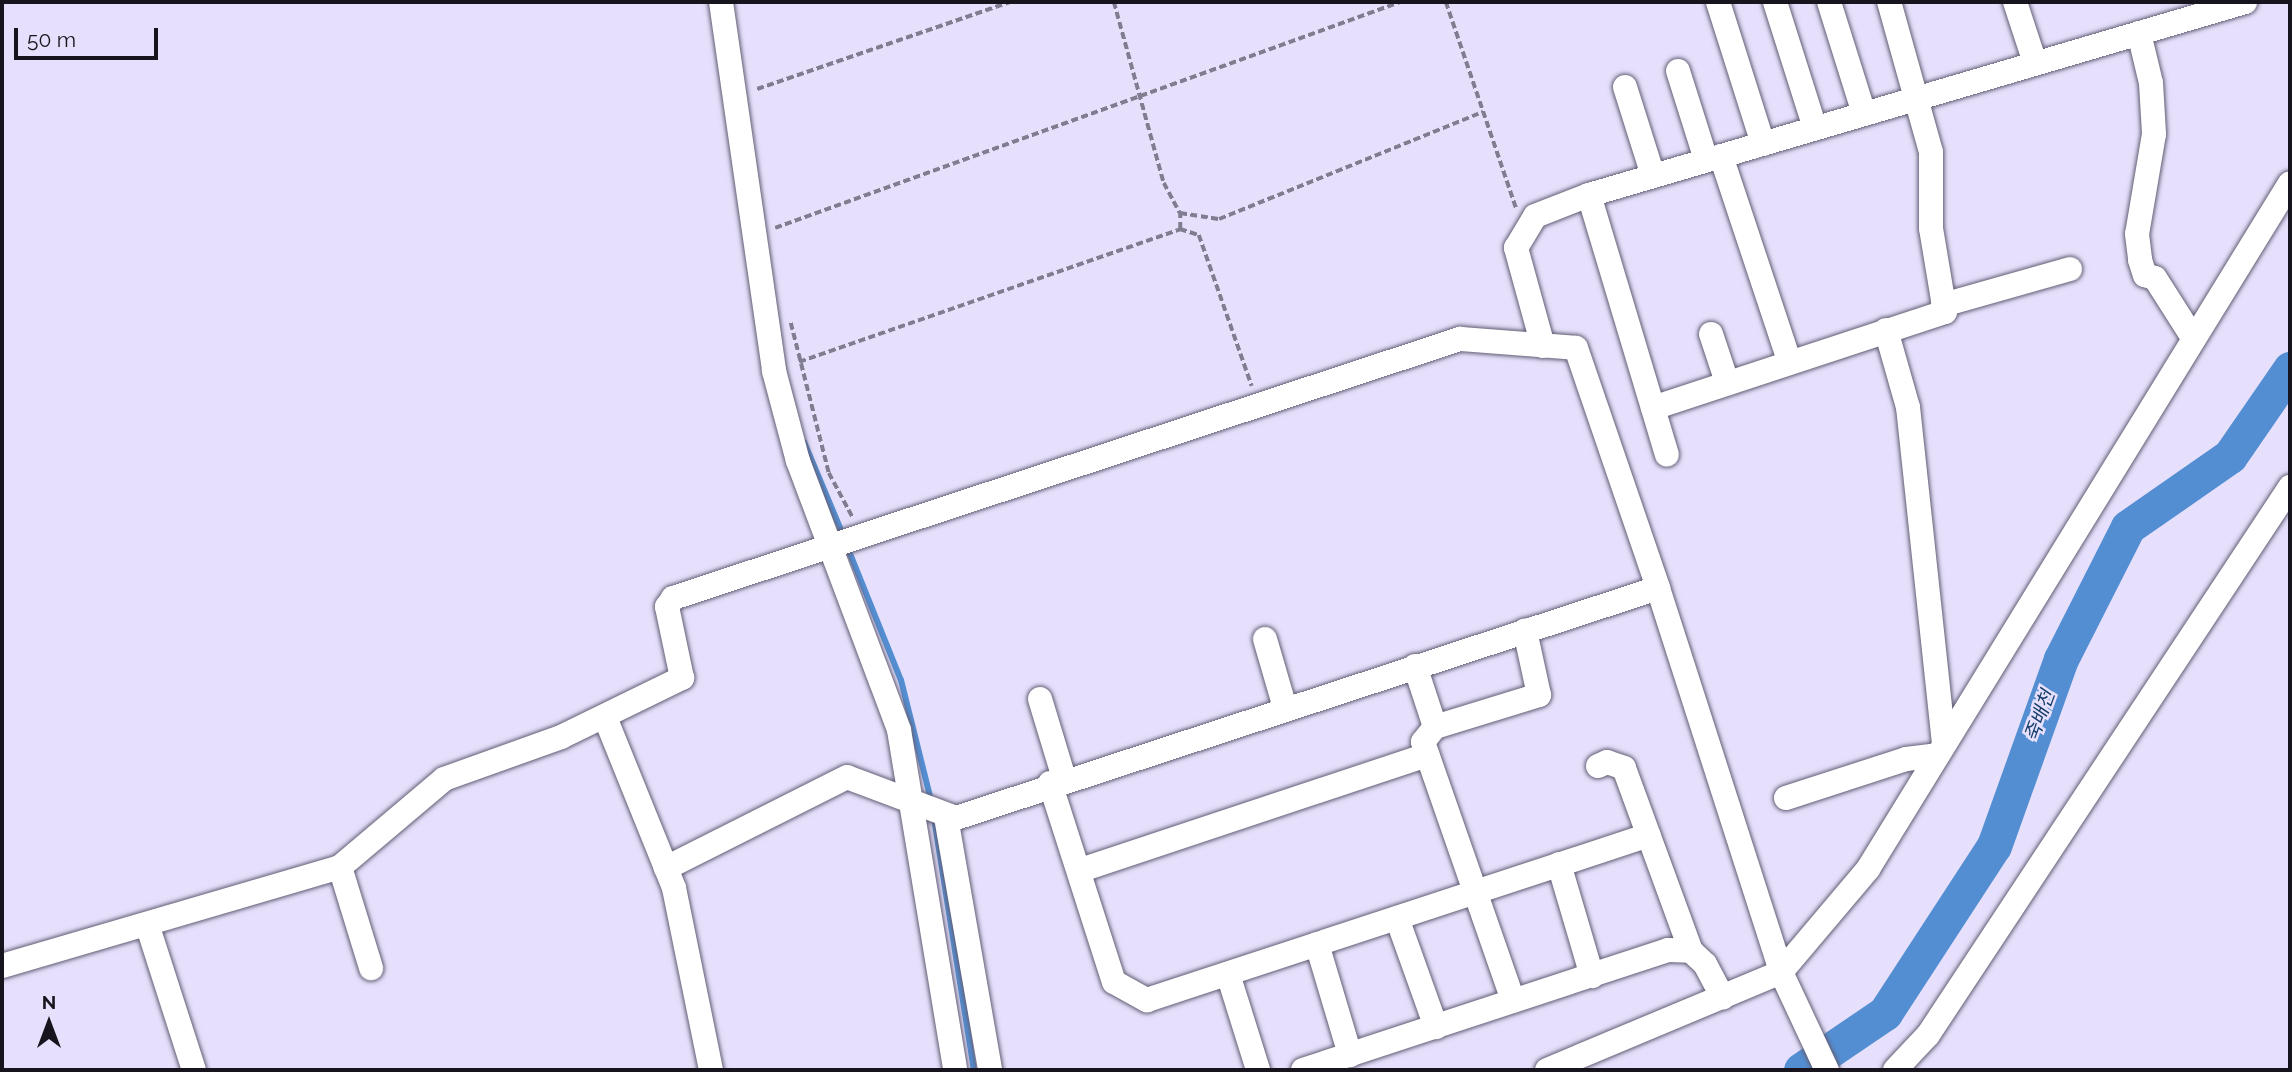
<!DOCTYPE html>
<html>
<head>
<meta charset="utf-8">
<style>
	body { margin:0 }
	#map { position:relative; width:2292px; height:1072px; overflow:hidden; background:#e6e0fc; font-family:Raleway,"Noto Sans KR",sans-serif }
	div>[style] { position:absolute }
	.stream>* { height:6px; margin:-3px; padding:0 3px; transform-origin:3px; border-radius:3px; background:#548ed2 }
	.river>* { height:35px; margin:-17.5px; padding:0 17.5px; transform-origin:17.5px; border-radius:17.5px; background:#548ed2 }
	.path>* { height:3.5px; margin-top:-1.75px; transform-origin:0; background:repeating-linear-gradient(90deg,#817d90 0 7px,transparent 0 10.5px) }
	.roads { filter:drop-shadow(0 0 2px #625d74) drop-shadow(0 0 2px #625d74) }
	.minor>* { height:24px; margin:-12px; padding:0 12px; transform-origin:12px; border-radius:12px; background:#fff }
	span { translate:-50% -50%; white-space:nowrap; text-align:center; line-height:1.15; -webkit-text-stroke:5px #e6e0fc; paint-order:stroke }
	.water-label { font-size:19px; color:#153d6a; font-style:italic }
	.frame { position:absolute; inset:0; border:4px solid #17141e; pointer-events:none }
	.north { position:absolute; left:14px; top:988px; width:70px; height:70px; -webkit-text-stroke:5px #e6e0fc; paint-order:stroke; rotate:0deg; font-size:19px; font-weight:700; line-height:28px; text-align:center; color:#17141e }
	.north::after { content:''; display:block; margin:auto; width:24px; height:32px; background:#17141e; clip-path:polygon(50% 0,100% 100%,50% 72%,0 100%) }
	.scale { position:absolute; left:14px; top:28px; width:144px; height:32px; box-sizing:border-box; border:4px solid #17141e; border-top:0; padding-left:9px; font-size:21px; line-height:24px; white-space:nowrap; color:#17141e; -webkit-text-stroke:5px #e6e0fc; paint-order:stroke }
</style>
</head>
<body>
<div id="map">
	<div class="stream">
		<div style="left:804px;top:442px;width:101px;rotate:67.2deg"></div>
		<div style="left:847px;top:546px;width:144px;rotate:68.1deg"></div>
		<div style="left:901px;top:680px;width:124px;rotate:76deg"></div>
		<div style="left:934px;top:818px;width:255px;rotate:81deg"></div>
	</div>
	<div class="river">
		<div style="left:1801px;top:1070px;width:102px;rotate:-34.2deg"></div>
		<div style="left:1885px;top:1013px;width:199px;rotate:-56.9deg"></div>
		<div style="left:1994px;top:846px;width:199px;rotate:-70.3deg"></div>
		<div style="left:2061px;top:659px;width:148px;rotate:-63.1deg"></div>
		<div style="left:2128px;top:527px;width:124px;rotate:-34.8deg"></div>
		<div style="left:2230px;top:456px;width:106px;rotate:-55.4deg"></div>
	</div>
	<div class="path">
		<div style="left:1114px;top:2px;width:188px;rotate:74.6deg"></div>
		<div style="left:1164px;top:183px;width:34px;rotate:62deg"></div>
		<div style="left:1180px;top:213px;width:39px;rotate:9deg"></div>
		<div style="left:1219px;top:219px;width:285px;rotate:-22.1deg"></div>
		<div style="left:1446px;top:2px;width:218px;rotate:71.2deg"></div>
		<div style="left:757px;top:89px;width:268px;rotate:-19deg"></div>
		<div style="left:775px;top:228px;width:665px;rotate:-19.88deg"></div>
		<div style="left:1180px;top:229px;width:20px;rotate:18deg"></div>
		<div style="left:1199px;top:235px;width:160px;rotate:70.7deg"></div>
		<div style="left:791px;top:323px;width:155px;rotate:75.8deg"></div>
		<div style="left:829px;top:473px;width:51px;rotate:61.9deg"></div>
		<div style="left:799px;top:362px;width:404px;rotate:-19.2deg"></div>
		<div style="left:1180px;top:229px;width:16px;rotate:-90deg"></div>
	</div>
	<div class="roads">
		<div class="minor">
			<div style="left:721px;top:2px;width:373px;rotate:81.8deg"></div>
			<div style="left:774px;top:371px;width:93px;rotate:75.1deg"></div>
			<div style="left:798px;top:461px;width:287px;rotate:69.4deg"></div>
			<div style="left:899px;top:730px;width:345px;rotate:80.6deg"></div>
			<div style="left:1718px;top:2px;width:149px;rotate:72.4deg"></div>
			<div style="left:1775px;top:2px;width:132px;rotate:72.4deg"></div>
			<div style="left:1829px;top:2px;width:117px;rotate:72.6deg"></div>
			<div style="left:2015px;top:2px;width:64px;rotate:71.8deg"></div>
			<div style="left:2139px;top:33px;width:51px;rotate:76.5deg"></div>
			<div style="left:2151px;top:83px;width:51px;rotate:86.6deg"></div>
			<div style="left:2154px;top:134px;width:101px;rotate:99.6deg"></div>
			<div style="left:2137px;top:234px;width:26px;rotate:83deg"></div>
			<div style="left:2140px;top:260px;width:16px;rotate:72deg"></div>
			<div style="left:2145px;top:275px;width:10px;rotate:17deg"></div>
			<div style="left:2155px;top:278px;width:69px;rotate:57.5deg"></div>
			<div style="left:1678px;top:71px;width:93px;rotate:72.5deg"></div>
			<div style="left:1625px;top:87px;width:93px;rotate:72.5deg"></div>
			<div style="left:1721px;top:156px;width:215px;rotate:71.6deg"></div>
			<div style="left:1589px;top:195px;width:271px;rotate:73.3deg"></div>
			<div style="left:1943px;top:305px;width:132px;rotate:-15.8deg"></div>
			<div style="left:1886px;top:330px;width:80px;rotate:74.1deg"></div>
			<div style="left:1908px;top:407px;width:337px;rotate:83.9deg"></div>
			<div style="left:1711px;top:334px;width:51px;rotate:71.6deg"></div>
			<div style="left:1543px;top:346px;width:102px;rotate:-105.4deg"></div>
			<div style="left:1516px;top:248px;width:37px;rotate:-59deg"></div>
			<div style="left:1535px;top:216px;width:58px;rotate:-21.3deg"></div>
			<div style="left:1589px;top:195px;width:684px;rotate:-16.39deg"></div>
			<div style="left:1653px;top:408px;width:307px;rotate:-18.2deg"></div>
			<div style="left:1945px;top:312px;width:85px;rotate:-99.5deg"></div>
			<div style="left:1931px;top:228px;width:76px;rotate:-90deg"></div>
			<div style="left:1931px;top:152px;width:156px;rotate:-105.6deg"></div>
			<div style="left:1658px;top:588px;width:403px;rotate:72.2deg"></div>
			<div style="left:1781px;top:972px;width:108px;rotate:64.9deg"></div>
			<div style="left:1265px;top:639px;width:72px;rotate:73.8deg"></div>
			<div style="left:1415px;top:666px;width:64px;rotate:71.8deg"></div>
			<div style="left:1435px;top:727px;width:19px;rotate:129deg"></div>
			<div style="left:1423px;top:742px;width:274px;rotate:70.8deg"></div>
			<div style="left:1040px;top:699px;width:83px;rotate:73.1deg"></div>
			<div style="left:605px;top:717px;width:184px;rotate:68deg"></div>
			<div style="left:674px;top:888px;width:186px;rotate:78.5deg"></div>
			<div style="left:1435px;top:727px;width:109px;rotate:-17.1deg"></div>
			<div style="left:1539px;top:695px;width:66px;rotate:-102.3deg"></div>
			<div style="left:1598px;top:766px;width:10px;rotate:-24deg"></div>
			<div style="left:1607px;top:762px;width:18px;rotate:19deg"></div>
			<div style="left:1624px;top:768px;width:195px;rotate:69.9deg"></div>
			<div style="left:1691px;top:951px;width:19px;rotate:43deg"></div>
			<div style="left:1705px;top:964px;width:38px;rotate:62deg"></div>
			<div style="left:1050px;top:783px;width:209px;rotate:72.2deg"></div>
			<div style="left:1114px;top:982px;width:38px;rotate:29deg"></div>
			<div style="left:1147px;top:1000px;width:528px;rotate:-18.19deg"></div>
			<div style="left:1786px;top:798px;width:126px;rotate:-18deg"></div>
			<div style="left:1906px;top:759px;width:31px;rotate:-7deg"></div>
			<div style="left:946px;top:817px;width:257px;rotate:80.1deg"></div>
			<div style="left:1559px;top:864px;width:117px;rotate:73.6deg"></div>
			<div style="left:340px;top:867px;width:106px;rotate:72.9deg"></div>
			<div style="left:1081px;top:870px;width:365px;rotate:-18.4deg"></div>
			<div style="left:1397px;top:918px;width:116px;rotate:70.3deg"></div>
			<div style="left:148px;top:927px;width:150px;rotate:72.2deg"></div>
			<div style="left:1317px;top:944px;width:116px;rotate:73.4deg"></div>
			<div style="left:2px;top:966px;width:352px;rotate:-16.3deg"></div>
			<div style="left:340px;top:867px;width:136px;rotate:-40.2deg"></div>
			<div style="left:444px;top:779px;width:124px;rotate:-19.7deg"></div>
			<div style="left:561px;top:737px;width:135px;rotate:-26deg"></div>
			<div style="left:682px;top:678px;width:73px;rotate:-101.9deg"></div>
			<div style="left:667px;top:607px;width:11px;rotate:-56deg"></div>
			<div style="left:673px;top:598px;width:829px;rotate:-18.22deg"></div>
			<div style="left:1460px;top:339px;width:116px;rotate:4.4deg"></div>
			<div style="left:1576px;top:348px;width:254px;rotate:71.1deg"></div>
			<div style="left:1658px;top:588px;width:739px;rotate:161.86deg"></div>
			<div style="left:956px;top:818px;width:116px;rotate:-159.4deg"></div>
			<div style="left:847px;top:777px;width:203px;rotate:153.3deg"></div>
			<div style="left:1228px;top:974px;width:101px;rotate:72.6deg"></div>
			<div style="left:1303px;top:1070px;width:384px;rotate:-18.2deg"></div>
			<div style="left:1668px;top:950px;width:23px;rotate:2deg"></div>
			<div style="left:1547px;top:1070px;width:254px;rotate:-22.7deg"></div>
			<div style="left:1781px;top:972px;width:135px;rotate:-49.8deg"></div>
			<div style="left:1868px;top:869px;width:805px;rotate:-58.4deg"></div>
			<div style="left:1895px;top:1070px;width:48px;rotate:-46.7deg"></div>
			<div style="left:1928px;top:1035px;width:657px;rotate:-56.55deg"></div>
		</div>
	</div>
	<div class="water-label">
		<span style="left:2040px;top:716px;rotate:-70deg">죽배천</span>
	</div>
	<div class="frame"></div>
	<div class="north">N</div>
	<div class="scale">50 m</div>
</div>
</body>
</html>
